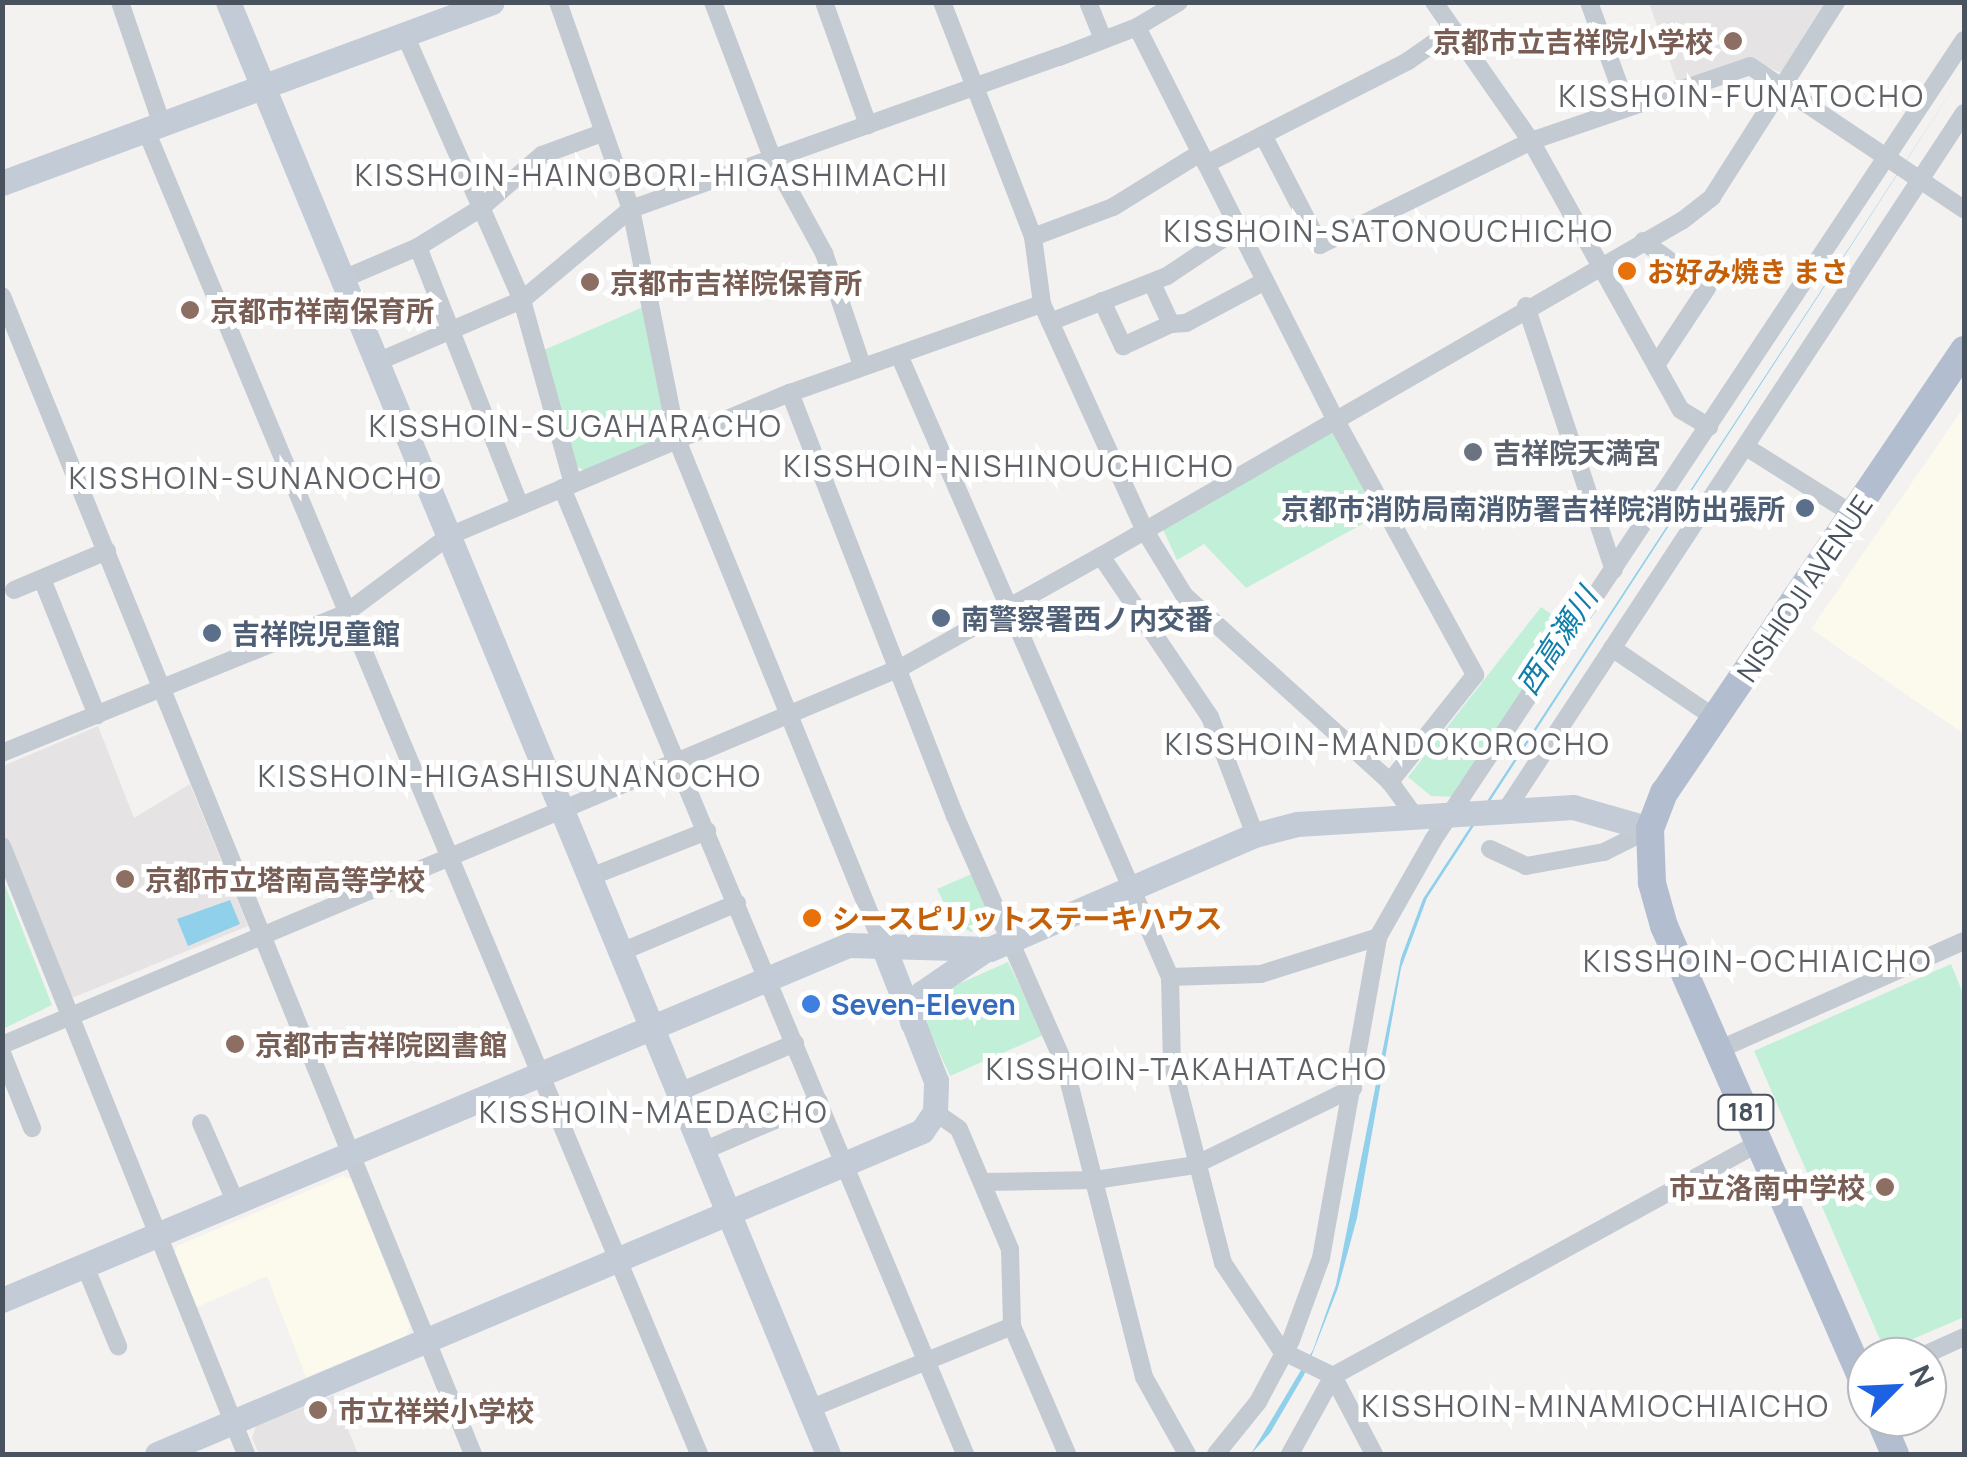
<!DOCTYPE html>
<meta charset="utf-8">
<style>
body{margin:0}
#map{position:relative;width:1967px;height:1457px;overflow:hidden;background:#f4f2f1;font-family:Manrope,"Noto Sans JP",sans-serif}
div>[style]{position:absolute}
.commercial>*{inset:0;background:#fcf9ed}
.education>*{inset:0;background:#e5e3e3}
.green>*{inset:0;background:#c2efd7}
.water>*{inset:0;background:#90d0eb}
.street>*{height:18px;margin:-9px;padding:0 9px;transform-origin:9px;border-radius:9px;background:#c3cad2}
.secondary>*{height:25px;margin:-12.5px;padding:0 12.5px;transform-origin:12.5px;border-radius:12.5px;background:#c3cbd7}
.primary>*{height:28px;margin:-14px;padding:0 14px;transform-origin:14px;border-radius:14px;background:#b2becf}
.dots>*{width:28px;height:28px;translate:-50% -50%;box-sizing:border-box;border:5px solid #fff;border-radius:50%}
span{translate:-50% -50%;white-space:nowrap;text-align:center;line-height:1.15;-webkit-text-stroke:10px #fff;paint-order:stroke}
.shield-label span{padding:2px 8px;background:#fff;border:2px solid;border-radius:8px;-webkit-text-stroke-width:0}
.shield-label{font-size:25px;color:#49535f;font-weight:700}
.education-label{font-size:28px;color:#785e54;font-weight:700}
.right{translate:-100% -50%;text-align:right}
.left{translate:0 -50%;text-align:left}
.food-label{font-size:28px;color:#c56008;font-weight:700}
.worship-label{font-size:28px;color:#5b616d;font-weight:700}
.service-label{font-size:28px;color:#4e5e75;font-weight:700}
.street-label{font-size:28px;color:#49535f}
.shop-label{font-size:28px;color:#366cbe;font-weight:700}
.neighbourhood-label{font-size:30px;color:#5e6166;letter-spacing:2.5px}
.water-label{font-size:30px;color:#0f7eab;font-style:italic}
.frame{position:absolute;inset:0;border:5px solid #49535f;pointer-events:none}
.north{position:absolute;left:1847px;top:1337px;width:100px;height:100px;box-sizing:border-box;background:#fff;border:2px solid #b6babf;border-radius:50%;rotate:66deg;font-size:28px;font-weight:700;line-height:40px;text-align:center;color:#49535f}
.north::after{content:'';display:block;margin:auto;width:35px;height:45px;background:#1d62e2;clip-path:polygon(50% 0,100% 100%,50% 72%,0 100%)}
</style>
<div id="map">
<div class="commercial">
<div style="clip-path:polygon(1964px 407px,1964px 734px,1811px 629px)"></div>
<div style="clip-path:polygon(343px 1176px,351px 1179px,410px 1326px,406px 1336px,306px 1377px,267px 1276px,195px 1308px,174px 1255px,177px 1246px)"></div>
</div>
<div class="education">
<div style="clip-path:polygon(1649px 3px,1825px 3px,1782px 73px,1753px 62px,1677px 82px)"></div>
<div style="clip-path:polygon(98px 726px,134px 818px,190px 784px,248px 926px,72px 998px,3px 832px,3px 766px)"></div>
<div style="clip-path:polygon(334px 1395px,358px 1454px,259px 1454px,252px 1438px,256px 1426px)"></div>
</div>
<div class="green">
<div style="clip-path:polygon(643px 307px,667px 429px,660px 439px,585px 471px,573px 464px,544px 350px)"></div>
<div style="clip-path:polygon(1325px 431px,1335px 433px,1377px 516px,1246px 588px,1204px 544px,1177px 560px,1161px 525px)"></div>
<div style="clip-path:polygon(1541px 607px,1570px 627px,1457px 797px,1431px 796px,1408px 777px)"></div>
<div style="clip-path:polygon(974px 873px,994px 921px,971px 932px,953px 921px,937px 889px)"></div>
<div style="clip-path:polygon(3px 880px,52px 1005px,3px 1029px,2px 1029px)"></div>
<div style="clip-path:polygon(1008px 962px,1044px 1035px,950px 1076px,926px 1023px,930px 1004px,940px 992px)"></div>
<div style="clip-path:polygon(1951px 964px,1964px 996px,1964px 1317px,1885px 1351px,1754px 1051px)"></div>
</div>
<div class="water">
<div style="clip-path:polygon(1964px 72px,1427px 898px,1401px 968px,1357px 1218px,1338px 1288px,1304px 1375px,1270px 1433px,1251px 1454px,1313px 1350px,1336px 1285px,1401px 958px,1423px 899px)"></div>
<div style="clip-path:polygon(230px 900px,240px 924px,188px 946px,177px 919px)"></div>
</div>
<div class="street">
<div style="left:120px;top:2px;width:127px;rotate:71.1deg"></div>
<div style="left:558px;top:2px;width:219px;rotate:70.6deg"></div>
<div style="left:631px;top:209px;width:236px;rotate:78.7deg"></div>
<div style="left:677px;top:440px;width:541px;rotate:67.84deg"></div>
<div style="left:713px;top:2px;width:169px;rotate:69.2deg"></div>
<div style="left:773px;top:160px;width:106px;rotate:61.3deg"></div>
<div style="left:824px;top:253px;width:118px;rotate:71.3deg"></div>
<div style="left:824px;top:2px;width:131px;rotate:70.3deg"></div>
<div style="left:942px;top:2px;width:252px;rotate:68.8deg"></div>
<div style="left:1033px;top:237px;width:68px;rotate:82.3deg"></div>
<div style="left:1042px;top:304px;width:249px;rotate:65.6deg"></div>
<div style="left:1145px;top:531px;width:75px;rotate:58.6deg"></div>
<div style="left:1184px;top:595px;width:278px;rotate:42.2deg"></div>
<div style="left:1390px;top:782px;width:41px;rotate:54deg"></div>
<div style="left:1088px;top:2px;width:40px;rotate:68deg"></div>
<div style="left:1434px;top:2px;width:169px;rotate:55.1deg"></div>
<div style="left:1531px;top:141px;width:308px;rotate:60.9deg"></div>
<div style="left:1681px;top:410px;width:33px;rotate:31deg"></div>
<div style="left:1589px;top:2px;width:112px;rotate:70.1deg"></div>
<div style="left:1137px;top:27px;width:437px;rotate:63.2deg"></div>
<div style="left:1334px;top:417px;width:294px;rotate:61.3deg"></div>
<div style="left:1475px;top:675px;width:137px;rotate:128.5deg"></div>
<div style="left:405px;top:35px;width:290px;rotate:66.2deg"></div>
<div style="left:522px;top:300px;width:191px;rotate:74.5deg"></div>
<div style="left:145px;top:128px;width:1437px;rotate:67.32deg"></div>
<div style="left:1263px;top:135px;width:124px;rotate:62.6deg"></div>
<div style="left:1320px;top:245px;width:235px;rotate:-26.2deg"></div>
<div style="left:1531px;top:141px;width:231px;rotate:-18.9deg"></div>
<div style="left:1750px;top:66px;width:257px;rotate:33.8deg"></div>
<div style="left:1206px;top:164px;width:227px;rotate:-27deg"></div>
<div style="left:1408px;top:61px;width:52px;rotate:-34.9deg"></div>
<div style="left:1033px;top:237px;width:85px;rotate:-20.6deg"></div>
<div style="left:1113px;top:207px;width:102px;rotate:-31.8deg"></div>
<div style="left:1643px;top:241px;width:79px;rotate:36.3deg"></div>
<div style="left:1707px;top:288px;width:92px;rotate:123.5deg"></div>
<div style="left:418px;top:247px;width:278px;rotate:68.5deg"></div>
<div style="left:343px;top:279px;width:82px;rotate:-23.1deg"></div>
<div style="left:418px;top:247px;width:74px;rotate:-31.8deg"></div>
<div style="left:481px;top:208px;width:81px;rotate:-41deg"></div>
<div style="left:542px;top:155px;width:64px;rotate:-20.1deg"></div>
<div style="left:2px;top:296px;width:1250px;rotate:67.87deg"></div>
<div style="left:1102px;top:301px;width:50px;rotate:65deg"></div>
<div style="left:1123px;top:346px;width:53px;rotate:-24.6deg"></div>
<div style="left:1171px;top:324px;width:45px;rotate:-114.9deg"></div>
<div style="left:1526px;top:306px;width:278px;rotate:71.6deg"></div>
<div style="left:1050px;top:322px;width:126px;rotate:-21.5deg"></div>
<div style="left:1167px;top:276px;width:87px;rotate:-33.7deg"></div>
<div style="left:1171px;top:324px;width:15px;rotate:-4deg"></div>
<div style="left:1186px;top:323px;width:89px;rotate:-28deg"></div>
<div style="left:899px;top:355px;width:678px;rotate:66.46deg"></div>
<div style="left:1170px;top:977px;width:86px;rotate:88.7deg"></div>
<div style="left:1172px;top:1063px;width:206px;rotate:75.7deg"></div>
<div style="left:1223px;top:1263px;width:106px;rotate:56.2deg"></div>
<div style="left:1282px;top:1351px;width:57px;rotate:26.1deg"></div>
<div style="left:1333px;top:1376px;width:88px;rotate:62.3deg"></div>
<div style="left:377px;top:362px;width:158px;rotate:-23.2deg"></div>
<div style="left:522px;top:300px;width:142px;rotate:-39.9deg"></div>
<div style="left:631px;top:209px;width:454px;rotate:-19.6deg"></div>
<div style="left:1059px;top:57px;width:84px;rotate:-21deg"></div>
<div style="left:1137px;top:27px;width:49px;rotate:-30.8deg"></div>
<div style="left:790px;top:393px;width:454px;rotate:68.7deg"></div>
<div style="left:955px;top:816px;width:270px;rotate:66.2deg"></div>
<div style="left:1064px;top:1063px;width:324px;rotate:75.7deg"></div>
<div style="left:1144px;top:1377px;width:88px;rotate:60.8deg"></div>
<div style="left:1746px;top:447px;width:128px;rotate:32.2deg"></div>
<div style="left:562px;top:488px;width:1047px;rotate:67.35deg"></div>
<div style="left:1101px;top:556px;width:194px;rotate:55.9deg"></div>
<div style="left:1210px;top:717px;width:126px;rotate:69.1deg"></div>
<div style="left:42px;top:579px;width:147px;rotate:68deg"></div>
<div style="left:14px;top:590px;width:101px;rotate:-22.8deg"></div>
<div style="left:1612px;top:648px;width:125px;rotate:34.2deg"></div>
<div style="left:2px;top:753px;width:371px;rotate:-22.1deg"></div>
<div style="left:346px;top:613px;width:129px;rotate:-36.8deg"></div>
<div style="left:449px;top:536px;width:370px;rotate:-22.8deg"></div>
<div style="left:790px;top:393px;width:267px;rotate:-19.5deg"></div>
<div style="left:1506px;top:810px;width:834px;rotate:-56.69deg"></div>
<div style="left:2px;top:846px;width:655px;rotate:68.13deg"></div>
<div style="left:1490px;top:849px;width:40px;rotate:25deg"></div>
<div style="left:1526px;top:866px;width:79px;rotate:-10.2deg"></div>
<div style="left:1604px;top:852px;width:51px;rotate:-26.6deg"></div>
<div style="left:590px;top:877px;width:126px;rotate:-21.5deg"></div>
<div style="left:621px;top:952px;width:126px;rotate:-22.9deg"></div>
<div style="left:1170px;top:977px;width:91px;rotate:-1.9deg"></div>
<div style="left:1261px;top:974px;width:123px;rotate:-17.5deg"></div>
<div style="left:2px;top:1045px;width:976px;rotate:-22.78deg"></div>
<div style="left:902px;top:667px;width:228px;rotate:-29.2deg"></div>
<div style="left:1101px;top:556px;width:672px;rotate:-30deg"></div>
<div style="left:1683px;top:220px;width:37px;rotate:-38deg"></div>
<div style="left:1712px;top:197px;width:231px;rotate:-57.5deg"></div>
<div style="left:1718px;top:1050px;width:269px;rotate:-23.9deg"></div>
<div style="left:2px;top:1053px;width:81px;rotate:68.2deg"></div>
<div style="left:679px;top:1092px;width:126px;rotate:-22.9deg"></div>
<div style="left:935px;top:1112px;width:29px;rotate:35deg"></div>
<div style="left:959px;top:1129px;width:130px;rotate:67deg"></div>
<div style="left:1010px;top:1249px;width:77px;rotate:88.5deg"></div>
<div style="left:1012px;top:1326px;width:139px;rotate:66.7deg"></div>
<div style="left:201px;top:1123px;width:87px;rotate:66.4deg"></div>
<div style="left:703px;top:1151px;width:126px;rotate:-23.3deg"></div>
<div style="left:983px;top:1182px;width:112px;rotate:-1deg"></div>
<div style="left:1095px;top:1180px;width:101px;rotate:-8.5deg"></div>
<div style="left:1195px;top:1165px;width:176px;rotate:-26deg"></div>
<div style="left:85px;top:1266px;width:87px;rotate:67.6deg"></div>
<div style="left:1920px;top:1357px;width:48px;rotate:-24.4deg"></div>
<div style="left:809px;top:1409px;width:219px;rotate:-22.2deg"></div>
<div style="left:1216px;top:1454px;width:67px;rotate:-51.1deg"></div>
<div style="left:1258px;top:1402px;width:70px;rotate:-62deg"></div>
<div style="left:1291px;top:1340px;width:87px;rotate:-69.9deg"></div>
<div style="left:1321px;top:1258px;width:326px;rotate:-79.9deg"></div>
<div style="left:1378px;top:937px;width:112px;rotate:-60.4deg"></div>
<div style="left:1433px;top:840px;width:960px;rotate:-56.43deg"></div>
<div style="left:1290px;top:1454px;width:89px;rotate:-61.1deg"></div>
<div style="left:1333px;top:1376px;width:486px;rotate:-28.7deg"></div>
</div>
<div class="secondary">
<div style="left:228px;top:2px;width:1571px;rotate:67.55deg"></div>
<div style="left:2px;top:183px;width:522px;rotate:-20.27deg"></div>
<div style="left:912px;top:1022px;width:31px;rotate:-71deg"></div>
<div style="left:922px;top:993px;width:74px;rotate:-34.5deg"></div>
<div style="left:2px;top:1300px;width:917px;rotate:-22.76deg"></div>
<div style="left:848px;top:945px;width:142px;rotate:1.6deg"></div>
<div style="left:990px;top:949px;width:288px;rotate:-23.3deg"></div>
<div style="left:1255px;top:835px;width:43px;rotate:-14.7deg"></div>
<div style="left:1297px;top:824px;width:277px;rotate:-3.5deg"></div>
<div style="left:1573px;top:807px;width:80px;rotate:15.9deg"></div>
<div style="left:157px;top:1454px;width:830px;rotate:-22.89deg"></div>
<div style="left:922px;top:1131px;width:23px;rotate:-56deg"></div>
<div style="left:935px;top:1112px;width:31px;rotate:-88deg"></div>
<div style="left:936px;top:1081px;width:150px;rotate:-111.4deg"></div>
</div>
<div class="primary">
<div style="left:1867px;top:1390px;width:506px;rotate:-113.63deg"></div>
<div style="left:1664px;top:926px;width:45px;rotate:-105.6deg"></div>
<div style="left:1652px;top:883px;width:54px;rotate:-92.1deg"></div>
<div style="left:1650px;top:829px;width:39px;rotate:-69deg"></div>
<div style="left:1664px;top:793px;width:535px;rotate:-55.89deg"></div>
<div style="left:1879px;top:1417px;width:40px;rotate:66.6deg"></div>
</div>
<div class="dots">
<div style="left:1733px;top:41px;background:#8d6e63"></div>
<div style="left:1627px;top:271px;background:#e8710a"></div>
<div style="left:590px;top:282px;background:#8d6e63"></div>
<div style="left:190px;top:310px;background:#8d6e63"></div>
<div style="left:1473px;top:452px;background:#6b7280"></div>
<div style="left:1805px;top:508px;background:#5c6f8a"></div>
<div style="left:941px;top:618px;background:#5c6f8a"></div>
<div style="left:212px;top:633px;background:#5c6f8a"></div>
<div style="left:125px;top:879px;background:#8d6e63"></div>
<div style="left:812px;top:918px;background:#e8710a"></div>
<div style="left:811px;top:1004px;background:#3f7fe0"></div>
<div style="left:235px;top:1044px;background:#8d6e63"></div>
<div style="left:1885px;top:1187px;background:#8d6e63"></div>
<div style="left:318px;top:1410px;background:#8d6e63"></div>
</div>
<div class="shield-label">
<span style="left:1746px;top:1112px">181</span>
</div>
<div class="education-label">
<span class="right" style="left:1713px;top:41px">京都市立吉祥院小学校</span>
<span class="left" style="left:610px;top:282px">京都市吉祥院保育所</span>
<span class="left" style="left:210px;top:310px">京都市祥南保育所</span>
<span class="left" style="left:145px;top:879px">京都市立塔南高等学校</span>
<span class="left" style="left:255px;top:1044px">京都市吉祥院図書館</span>
<span class="right" style="left:1865px;top:1187px">市立洛南中学校</span>
<span class="left" style="left:338px;top:1410px">市立祥栄小学校</span>
</div>
<div class="food-label">
<span class="left" style="left:1647px;top:271px">お好み焼き まさ</span>
<span class="left" style="left:832px;top:918px">シースピリットステーキハウス</span>
</div>
<div class="worship-label">
<span class="left" style="left:1493px;top:452px">吉祥院天満宮</span>
</div>
<div class="service-label">
<span class="right" style="left:1785px;top:508px">京都市消防局南消防署吉祥院消防出張所</span>
<span class="left" style="left:961px;top:618px">南警察署西ノ内交番</span>
<span class="left" style="left:232px;top:633px">吉祥院児童館</span>
</div>
<div class="street-label">
<span style="left:1804px;top:588px;rotate:-56deg">NISHIOJI AVENUE</span>
</div>
<div class="shop-label">
<span class="left" style="left:831px;top:1004px">Seven-Eleven</span>
</div>
<div class="neighbourhood-label">
<span style="left:1742px;top:96px">KISSHOIN-FUNATOCHO</span>
<span style="left:652px;top:175px">KISSHOIN-HAINOBORI-HIGASHIMACHI</span>
<span style="left:1389px;top:231px">KISSHOIN-SATONOUCHICHO</span>
<span style="left:576px;top:426px">KISSHOIN-SUGAHARACHO</span>
<span style="left:1009px;top:466px">KISSHOIN-NISHINOUCHICHO</span>
<span style="left:256px;top:478px">KISSHOIN-SUNANOCHO</span>
<span style="left:1388px;top:744px">KISSHOIN-MANDOKOROCHO</span>
<span style="left:510px;top:776px">KISSHOIN-HIGASHISUNANOCHO</span>
<span style="left:1758px;top:961px">KISSHOIN-OCHIAICHO</span>
<span style="left:1187px;top:1069px">KISSHOIN-TAKAHATACHO</span>
<span style="left:654px;top:1112px">KISSHOIN-MAEDACHO</span>
<span style="left:1596px;top:1406px">KISSHOIN-MINAMIOCHIAICHO</span>
</div>
<div class="water-label">
<span style="left:1557px;top:641px;rotate:-57deg">西高瀬川</span>
</div>
<div class="frame"></div>
<div class="north">N</div>
</div>
